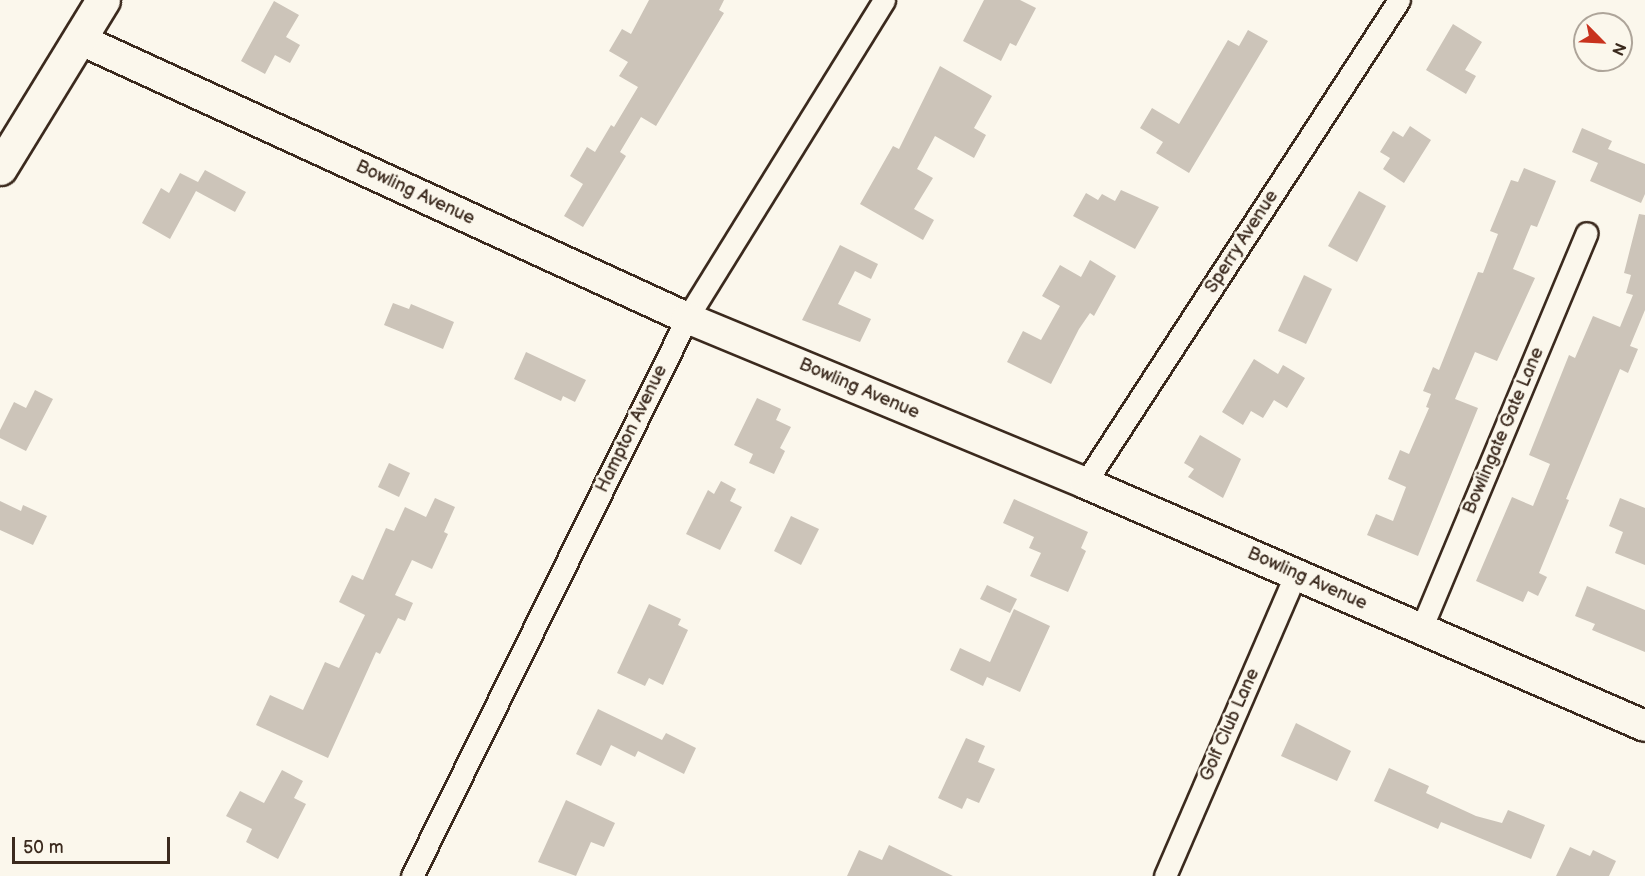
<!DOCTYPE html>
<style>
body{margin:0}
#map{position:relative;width:1645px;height:876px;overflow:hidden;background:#fbf7ec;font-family:"Balsamiq Sans",sans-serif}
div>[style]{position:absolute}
.building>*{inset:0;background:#ccc4b9}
.roads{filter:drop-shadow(2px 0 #3b2a1e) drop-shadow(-2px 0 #3b2a1e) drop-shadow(0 2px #3b2a1e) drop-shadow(0 -2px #3b2a1e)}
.street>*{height:21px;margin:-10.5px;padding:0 10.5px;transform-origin:10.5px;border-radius:10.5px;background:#fbf7ec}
.secondary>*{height:30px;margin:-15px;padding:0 15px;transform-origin:15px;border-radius:15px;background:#fbf7ec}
.primary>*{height:33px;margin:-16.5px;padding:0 16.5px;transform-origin:16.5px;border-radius:16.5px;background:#fbf7ec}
span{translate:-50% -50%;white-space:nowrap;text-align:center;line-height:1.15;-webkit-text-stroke:5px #fbf7ec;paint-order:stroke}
.street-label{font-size:18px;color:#3b2a1e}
.north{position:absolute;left:1573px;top:12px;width:60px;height:60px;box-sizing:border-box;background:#fbf7ec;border:2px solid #aea59a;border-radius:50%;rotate:114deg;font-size:16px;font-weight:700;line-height:24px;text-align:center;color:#3b2a1e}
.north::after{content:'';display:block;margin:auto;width:21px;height:27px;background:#c8321e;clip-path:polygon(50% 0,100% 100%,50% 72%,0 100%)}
.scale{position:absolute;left:12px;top:837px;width:158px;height:27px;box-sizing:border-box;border:3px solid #3b2a1e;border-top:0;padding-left:8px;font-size:18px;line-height:21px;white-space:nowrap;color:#3b2a1e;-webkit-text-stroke:4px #fbf7ec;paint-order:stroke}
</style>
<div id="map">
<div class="building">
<div style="clip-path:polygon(649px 0,724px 0,719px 10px,724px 13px,656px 126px,641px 117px,620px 152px,626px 156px,583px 227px,564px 216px,583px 184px,570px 176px,587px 147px,595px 152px,611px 125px,614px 127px,638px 87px,619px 76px,628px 62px,609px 51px,622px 29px,631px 34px)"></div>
<div style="clip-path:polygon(984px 0,1020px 0,1036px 8px,1016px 46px,1010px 43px,1001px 61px,963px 41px)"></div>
<div style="clip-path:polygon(274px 1px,299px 15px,286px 37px,300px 45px,290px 63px,275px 55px,265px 74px,241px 61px)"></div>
<div style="clip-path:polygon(1453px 24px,1482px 42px,1465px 70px,1476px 76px,1466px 94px,1426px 70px)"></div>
<div style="clip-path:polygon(1248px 30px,1268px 41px,1189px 173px,1156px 153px,1163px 142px,1140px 128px,1152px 108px,1179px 124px,1228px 40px,1239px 46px)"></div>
<div style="clip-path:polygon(940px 66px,992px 96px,974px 128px,986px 135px,974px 158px,935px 136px,917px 169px,933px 178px,914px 209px,934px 220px,923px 240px,860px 204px,893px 146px,899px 149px)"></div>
<div style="clip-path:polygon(1410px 126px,1431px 140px,1404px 183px,1383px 169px,1390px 158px,1380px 152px,1393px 131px,1403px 137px)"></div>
<div style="clip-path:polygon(1582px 128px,1612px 141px,1608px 149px,1645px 164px,1645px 194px,1641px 203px,1590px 181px,1598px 163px,1572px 152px)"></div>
<div style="clip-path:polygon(1524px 168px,1556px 181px,1537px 227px,1531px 225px,1513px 269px,1535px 278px,1497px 361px,1475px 352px,1455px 399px,1478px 408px,1418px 556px,1367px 535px,1376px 514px,1393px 521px,1406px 487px,1388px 479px,1400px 450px,1409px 454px,1429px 408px,1426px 407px,1431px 394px,1423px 391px,1433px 367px,1439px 370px,1478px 272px,1483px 273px,1498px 234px,1490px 231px,1511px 180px,1518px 182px)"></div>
<div style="clip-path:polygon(205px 170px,246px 192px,235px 212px,196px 191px,170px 239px,142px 223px,161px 188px,169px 193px,180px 173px,198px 182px)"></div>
<div style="clip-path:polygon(1121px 190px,1159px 207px,1135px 249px,1073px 216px,1086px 193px,1098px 200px,1102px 194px,1115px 201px)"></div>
<div style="clip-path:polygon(1359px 191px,1386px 206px,1357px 262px,1328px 246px)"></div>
<div style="clip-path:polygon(1639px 214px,1645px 215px,1645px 310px,1630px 346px,1638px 349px,1628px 373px,1620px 369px,1566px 499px,1569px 500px,1539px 573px,1547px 577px,1538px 596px,1528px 591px,1523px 602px,1476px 581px,1512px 497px,1533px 506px,1550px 464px,1529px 455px,1569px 355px,1575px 358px,1593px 316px,1620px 327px,1633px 295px,1626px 293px,1631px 275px,1624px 273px)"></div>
<div style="clip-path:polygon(840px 245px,878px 264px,871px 279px,855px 271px,838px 304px,871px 319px,860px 342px,802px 320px)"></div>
<div style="clip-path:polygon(1090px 260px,1116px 276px,1094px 316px,1090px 313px,1079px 329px,1051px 384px,1007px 362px,1023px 331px,1041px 340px,1060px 306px,1042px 296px,1060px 265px,1081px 277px)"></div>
<div style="clip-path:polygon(1304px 275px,1332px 289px,1306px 344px,1278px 331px)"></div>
<div style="clip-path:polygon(393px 303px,409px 309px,411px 304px,454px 322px,443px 349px,384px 325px)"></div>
<div style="clip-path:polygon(526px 352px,586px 380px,575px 402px,563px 396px,561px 401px,514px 379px)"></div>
<div style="clip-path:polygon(1254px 359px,1278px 374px,1283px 365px,1305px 378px,1287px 408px,1274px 400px,1263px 418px,1251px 411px,1243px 425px,1222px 412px)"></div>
<div style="clip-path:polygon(35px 390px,53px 399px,26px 451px,0 438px,0 430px,14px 402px,26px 408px)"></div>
<div style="clip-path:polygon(757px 398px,781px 409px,776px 420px,791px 427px,780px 448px,785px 451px,774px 474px,749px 463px,753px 454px,734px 445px)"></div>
<div style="clip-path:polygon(1200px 435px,1241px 459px,1223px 498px,1188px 477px,1194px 469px,1184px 463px)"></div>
<div style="clip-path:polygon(389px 463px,410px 473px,399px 497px,378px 487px)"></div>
<div style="clip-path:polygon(721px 481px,736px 489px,730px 501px,742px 507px,720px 550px,686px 534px,708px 490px,714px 494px)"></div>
<div style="clip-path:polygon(435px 498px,455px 507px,444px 532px,448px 534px,432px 569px,412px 560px,395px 595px,413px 603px,405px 621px,398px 618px,380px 654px,376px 652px,328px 758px,256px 725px,270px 695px,303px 710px,325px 662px,339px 668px,365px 615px,339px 602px,352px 575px,363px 580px,386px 528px,394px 531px,405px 507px,426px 517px)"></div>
<div style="clip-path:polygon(1620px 498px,1645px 508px,1645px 565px,1615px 553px,1623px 532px,1609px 526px)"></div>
<div style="clip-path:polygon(1014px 499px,1088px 532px,1081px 548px,1086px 551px,1068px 592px,1030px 576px,1041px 553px,1029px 548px,1034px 537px,1003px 523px)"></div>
<div style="clip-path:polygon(0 501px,21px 511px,23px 505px,47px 516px,33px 545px,0 530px)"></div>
<div style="clip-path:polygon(791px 516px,819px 529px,801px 565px,774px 551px)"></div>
<div style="clip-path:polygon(987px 585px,1017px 599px,1010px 613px,980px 599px)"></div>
<div style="clip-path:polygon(1587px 586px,1645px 610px,1645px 652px,1592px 630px,1595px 624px,1575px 616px)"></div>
<div style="clip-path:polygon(649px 604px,681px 619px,678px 625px,688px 630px,663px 685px,649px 678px,645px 686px,617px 673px)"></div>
<div style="clip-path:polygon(1014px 609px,1050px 626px,1020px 692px,987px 677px,983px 686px,950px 670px,960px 648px,990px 662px)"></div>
<div style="clip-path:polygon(598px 709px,662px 740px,666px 733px,696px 748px,684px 774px,638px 751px,635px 757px,611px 745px,601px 766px,576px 754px)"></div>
<div style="clip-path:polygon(1296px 723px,1351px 751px,1337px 781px,1281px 756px)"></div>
<div style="clip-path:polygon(966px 738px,985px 746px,978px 762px,995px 769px,979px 803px,967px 798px,962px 809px,938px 798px)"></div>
<div style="clip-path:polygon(1389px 768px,1429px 786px,1426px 793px,1476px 816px,1502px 823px,1508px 810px,1545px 825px,1531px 859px,1441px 822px,1438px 829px,1374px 801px)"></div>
<div style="clip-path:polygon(282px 770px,303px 781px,294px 798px,306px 804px,278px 859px,246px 842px,252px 829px,226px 816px,240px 791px,264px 803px)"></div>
<div style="clip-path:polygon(566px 800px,615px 823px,604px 847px,591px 842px,576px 876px,538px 862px)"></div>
<div style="clip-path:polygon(889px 845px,953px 876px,847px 876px,859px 850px,882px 860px)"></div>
<div style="clip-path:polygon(1570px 847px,1590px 856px,1593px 850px,1616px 861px,1609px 876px,1556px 876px)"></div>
</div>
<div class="roads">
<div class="street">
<div style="left:1085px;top:483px;width:576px;rotate:-56.97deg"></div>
<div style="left:1421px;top:629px;width:429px;rotate:-67.3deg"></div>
<div style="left:412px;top:876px;width:622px;rotate:-63.76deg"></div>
<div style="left:687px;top:318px;width:374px;rotate:-58.2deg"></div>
<div style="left:1165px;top:876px;width:329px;rotate:-66.6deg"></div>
</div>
<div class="secondary">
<div style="left:79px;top:39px;width:669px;rotate:24.65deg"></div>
<div style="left:687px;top:318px;width:431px;rotate:22.5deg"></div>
<div style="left:1085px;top:483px;width:610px;rotate:23.46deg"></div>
</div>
<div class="primary">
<div style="left:0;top:168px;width:197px;rotate:-58.5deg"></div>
</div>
</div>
<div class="street-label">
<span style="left:415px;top:193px;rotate:25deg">Bowling Avenue</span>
<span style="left:1242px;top:242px;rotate:-57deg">Sperry Avenue</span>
<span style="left:859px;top:389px;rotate:23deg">Bowling Avenue</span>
<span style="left:632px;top:429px;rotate:-64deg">Hampton Avenue</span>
<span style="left:1504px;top:431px;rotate:-67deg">Bowlingate Gate Lane</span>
<span style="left:1307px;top:579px;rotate:24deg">Bowling Avenue</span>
<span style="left:1230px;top:725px;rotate:-66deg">Golf Club Lane</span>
</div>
<div class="north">N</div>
<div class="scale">50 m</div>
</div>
